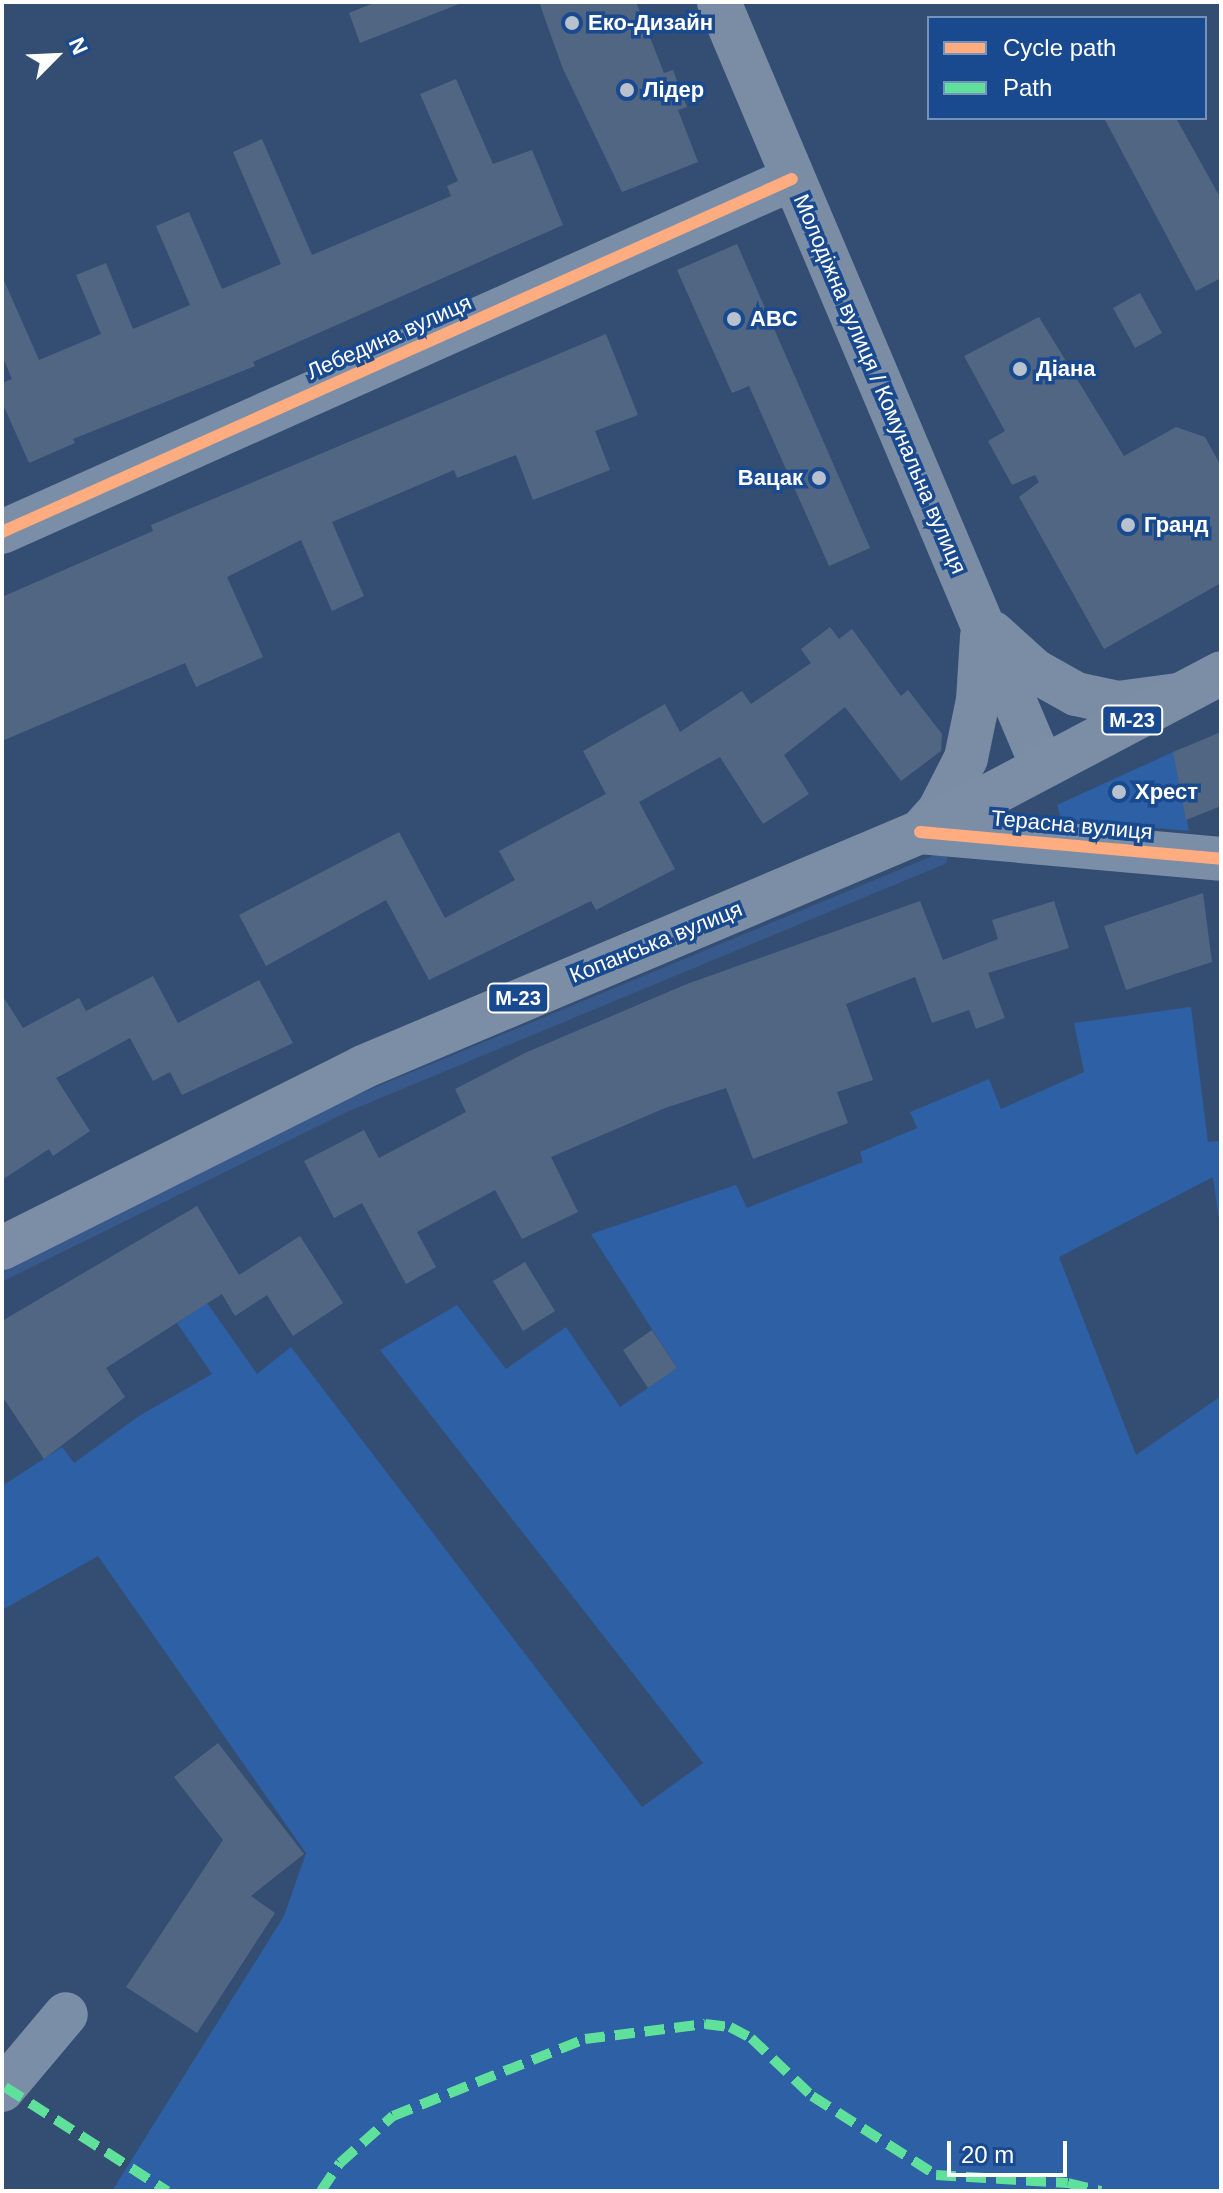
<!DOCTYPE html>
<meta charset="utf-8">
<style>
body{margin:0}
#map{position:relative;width:1223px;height:2193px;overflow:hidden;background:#344e73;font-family:Helvetica,sans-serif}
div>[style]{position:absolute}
.green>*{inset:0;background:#2d60a4}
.stream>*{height:12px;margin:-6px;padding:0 6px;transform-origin:6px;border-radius:6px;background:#38598b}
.building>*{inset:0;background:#516683}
.minor>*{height:44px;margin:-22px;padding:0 22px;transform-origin:22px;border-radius:22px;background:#7b8ea7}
.major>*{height:44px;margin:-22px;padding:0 22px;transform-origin:22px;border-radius:22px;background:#7b8ca5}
.highway>*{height:44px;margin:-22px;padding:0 22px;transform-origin:22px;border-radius:22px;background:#7c8ea6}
.quiet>*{height:10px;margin-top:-5px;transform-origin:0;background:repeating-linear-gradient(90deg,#60e19b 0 20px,transparent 0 30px)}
.cycleway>*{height:12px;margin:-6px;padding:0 6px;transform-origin:6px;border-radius:6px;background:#ffac80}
.dots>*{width:22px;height:22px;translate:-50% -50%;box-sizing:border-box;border:4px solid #19498e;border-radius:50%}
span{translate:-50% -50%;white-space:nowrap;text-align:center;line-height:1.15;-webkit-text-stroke:7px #19498e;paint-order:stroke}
.shield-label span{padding:2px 6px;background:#19498e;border:2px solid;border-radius:6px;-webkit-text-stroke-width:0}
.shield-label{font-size:20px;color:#fff;font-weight:700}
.poi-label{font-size:22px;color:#fff;font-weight:700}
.left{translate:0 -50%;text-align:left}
.right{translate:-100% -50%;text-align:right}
.street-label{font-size:22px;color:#fff}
.frame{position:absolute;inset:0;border:4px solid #fff;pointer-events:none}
.legend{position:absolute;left:927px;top:16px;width:280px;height:104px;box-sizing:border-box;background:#19498e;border:2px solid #7592bb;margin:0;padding:10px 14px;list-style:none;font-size:24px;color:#fff}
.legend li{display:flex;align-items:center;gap:16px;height:40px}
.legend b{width:40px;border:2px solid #7592bb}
.north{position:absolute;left:16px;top:16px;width:80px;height:80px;-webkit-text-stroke:6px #19498e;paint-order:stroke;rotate:66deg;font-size:22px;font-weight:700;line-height:32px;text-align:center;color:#fff}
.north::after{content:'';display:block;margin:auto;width:28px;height:36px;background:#fff;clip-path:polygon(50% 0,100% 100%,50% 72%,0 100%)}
.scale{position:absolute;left:947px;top:2141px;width:120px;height:36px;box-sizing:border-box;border:4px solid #fff;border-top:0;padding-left:10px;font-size:24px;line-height:28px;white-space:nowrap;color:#fff;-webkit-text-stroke:6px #19498e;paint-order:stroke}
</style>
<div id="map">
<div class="green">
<div style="clip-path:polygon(1173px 752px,1189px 831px,1061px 819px,1057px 805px)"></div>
<div style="clip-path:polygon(1191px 1007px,1208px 1142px,1221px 1141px,1221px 1236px,1213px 1177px,1059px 1257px,1136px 1455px,1221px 1396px,1221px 2191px,112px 2191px,284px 1916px,306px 1853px,98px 1556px,2px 1610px,2px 1486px,62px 1447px,74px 1463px,139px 1416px,212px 1374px,177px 1323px,207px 1303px,257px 1374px,291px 1347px,642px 1807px,703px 1763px,380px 1350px,457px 1305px,506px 1369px,566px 1327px,620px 1407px,677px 1368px,591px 1234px,736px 1185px,747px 1208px,863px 1162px,860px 1152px,917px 1128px,910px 1112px,989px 1079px,1001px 1109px,1084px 1072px,1074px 1023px)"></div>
</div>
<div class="stream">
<div style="left:2px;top:1275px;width:378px;rotate:-26.2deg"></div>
<div style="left:341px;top:1108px;width:650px;rotate:-22.54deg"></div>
</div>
<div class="building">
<div style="clip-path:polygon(376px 2px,459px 2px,459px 4px,360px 43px,349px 13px)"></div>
<div style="clip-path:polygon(539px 2px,636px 2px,664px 73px,673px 70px,687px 107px,678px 110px,698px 162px,622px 192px,563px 69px)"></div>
<div style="clip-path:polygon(456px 79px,493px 164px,532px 150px,563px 225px,253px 362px,255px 366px,73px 439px,75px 443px,29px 463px,2px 402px,2px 383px,12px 379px,2px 355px,2px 276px,39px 360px,101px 334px,76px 275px,106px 263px,133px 329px,190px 305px,156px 226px,189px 212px,222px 289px,281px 264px,233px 152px,262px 139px,312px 255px,451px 196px,447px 186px,458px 181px,420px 94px)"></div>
<div style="clip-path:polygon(1104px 118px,1176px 118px,1221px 199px,1221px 278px,1196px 291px)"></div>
<div style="clip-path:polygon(737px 244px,870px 548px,829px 566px,749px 386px,732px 393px,677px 270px)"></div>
<div style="clip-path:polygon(1140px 293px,1162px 333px,1135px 348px,1113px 308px)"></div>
<div style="clip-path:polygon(1039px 317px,1124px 456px,1176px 427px,1205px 437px,1221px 466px,1221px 583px,1104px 649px,1019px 497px,1039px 482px,1035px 475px,1012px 485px,988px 441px,1005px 431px,964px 356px)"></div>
<div style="clip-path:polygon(606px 334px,638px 415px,595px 431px,610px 470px,533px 500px,516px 455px,457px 478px,454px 470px,332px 522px,364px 596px,332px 611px,301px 540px,227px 577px,263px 657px,196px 687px,185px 663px,2px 741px,2px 597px,153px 531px,151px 525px)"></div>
<div style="clip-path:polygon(830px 627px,839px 639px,852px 629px,901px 696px,908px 690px,942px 734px,941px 751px,901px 781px,845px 707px,784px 755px,809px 794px,763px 824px,720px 757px,639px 802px,675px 869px,596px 910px,591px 901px,429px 980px,386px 900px,266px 966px,239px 915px,399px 832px,445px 918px,515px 880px,499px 851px,606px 794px,583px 751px,665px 704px,680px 732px,742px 691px,751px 704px,811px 663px,801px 649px)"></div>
<div style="clip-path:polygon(1221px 732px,1221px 806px,1186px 820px,1173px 752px)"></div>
<div style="clip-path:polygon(1203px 893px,1212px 962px,1126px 990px,1104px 926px)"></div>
<div style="clip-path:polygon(920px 901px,943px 960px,998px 939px,992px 920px,1054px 901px,1069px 948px,988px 973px,1005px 1018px,976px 1029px,969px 1010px,932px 1023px,915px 977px,846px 1004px,873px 1080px,837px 1092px,848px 1123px,753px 1159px,726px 1088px,665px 1108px,551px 1157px,578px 1212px,522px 1239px,495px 1190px,417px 1232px,436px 1267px,406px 1284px,362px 1203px,334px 1218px,304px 1161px,364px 1130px,379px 1158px,466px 1112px,455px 1089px,527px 1052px,687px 984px)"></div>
<div style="clip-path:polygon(153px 976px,178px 1023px,259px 980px,293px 1043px,182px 1095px,170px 1072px,153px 1081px,130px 1038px,56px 1078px,90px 1131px,53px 1156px,49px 1149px,2px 1180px,2px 995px,23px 1028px,79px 998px,86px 1011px)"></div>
<div style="clip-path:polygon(197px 1206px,239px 1275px,300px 1236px,343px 1303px,293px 1336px,267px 1295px,235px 1316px,222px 1294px,106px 1368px,125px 1397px,44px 1459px,2px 1396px,2px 1321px)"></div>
<div style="clip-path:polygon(525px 1262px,555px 1311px,523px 1331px,493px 1281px)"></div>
<div style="clip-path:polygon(652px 1330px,677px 1368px,648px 1388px,623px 1350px)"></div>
<div style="clip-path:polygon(218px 1743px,304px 1854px,251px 1896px,275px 1913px,197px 2033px,126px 1987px,223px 1840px,174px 1777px)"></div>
</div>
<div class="minor">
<div style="left:2px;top:532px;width:865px;rotate:-24.08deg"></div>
<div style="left:920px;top:832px;width:302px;rotate:5.1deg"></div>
<div style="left:2px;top:2090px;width:99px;rotate:-49.9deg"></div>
</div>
<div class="major">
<div style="left:719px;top:2px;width:829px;rotate:67.08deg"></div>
<div style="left:993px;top:633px;width:57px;rotate:42.1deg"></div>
<div style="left:1035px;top:671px;width:47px;rotate:29.3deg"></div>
<div style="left:1076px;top:694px;width:43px;rotate:12.1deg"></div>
<div style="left:1118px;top:703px;width:60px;rotate:-7.7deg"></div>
<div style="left:920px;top:832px;width:28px;rotate:-48deg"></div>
<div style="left:939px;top:811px;width:59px;rotate:-63deg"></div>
<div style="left:966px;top:758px;width:59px;rotate:-78.3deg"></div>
<div style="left:978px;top:700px;width:64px;rotate:-86.4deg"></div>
</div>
<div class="highway">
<div style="left:2px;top:1248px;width:404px;rotate:-26.6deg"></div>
<div style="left:363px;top:1067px;width:605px;rotate:-22.88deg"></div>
<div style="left:920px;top:832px;width:340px;rotate:-27.8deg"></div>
</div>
<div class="quiet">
<div style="left:5px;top:2087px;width:193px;rotate:32.7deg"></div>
<div style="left:321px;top:2191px;width:34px;rotate:-56deg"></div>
<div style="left:340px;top:2163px;width:71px;rotate:-41.6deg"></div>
<div style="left:393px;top:2116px;width:207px;rotate:-21.9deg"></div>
<div style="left:585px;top:2039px;width:121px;rotate:-7.1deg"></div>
<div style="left:705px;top:2024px;width:25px;rotate:7deg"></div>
<div style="left:730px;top:2027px;width:24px;rotate:28deg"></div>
<div style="left:751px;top:2038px;width:84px;rotate:43.6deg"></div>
<div style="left:812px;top:2096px;width:147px;rotate:32.5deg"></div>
<div style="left:936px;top:2175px;width:132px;rotate:3.5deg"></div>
<div style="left:1068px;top:2183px;width:34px;rotate:14deg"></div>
</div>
<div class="cycleway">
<div style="left:2px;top:532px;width:865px;rotate:-24.08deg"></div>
<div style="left:920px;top:832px;width:302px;rotate:5.1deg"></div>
</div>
<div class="dots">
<div style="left:572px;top:23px;background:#b8c1ce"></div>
<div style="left:627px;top:90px;background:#b8c1ce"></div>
<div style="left:734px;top:319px;background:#b8c1ce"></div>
<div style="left:1020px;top:369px;background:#b8c1ce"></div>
<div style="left:819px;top:478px;background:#b8c1ce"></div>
<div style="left:1128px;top:525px;background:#b8c1ce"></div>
<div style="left:1119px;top:792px;background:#b8c1ce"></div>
</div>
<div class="shield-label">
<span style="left:1132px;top:720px">М-23</span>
<span style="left:518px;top:998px">М-23</span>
</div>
<div class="poi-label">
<span class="left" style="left:588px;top:23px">Еко-Дизайн</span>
<span class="left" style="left:643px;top:90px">Лідер</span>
<span class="left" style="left:750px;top:319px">ABC</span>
<span class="left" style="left:1036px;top:369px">Діана</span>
<span class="right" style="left:803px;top:478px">Вацак</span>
<span class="left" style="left:1144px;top:525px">Гранд</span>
<span class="left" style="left:1135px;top:792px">Хрест</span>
</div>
<div class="street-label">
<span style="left:389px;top:337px;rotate:-24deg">Лебедина вулиця</span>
<span style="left:880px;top:384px;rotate:67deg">Молодіжна вулиця / Комунальна вулиця</span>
<span style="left:1072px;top:825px;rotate:5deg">Терасна вулиця</span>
<span style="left:656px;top:942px;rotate:-22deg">Копанська вулиця</span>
</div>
<div class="frame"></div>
<ul class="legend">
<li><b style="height:10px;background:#ffac80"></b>Cycle path</li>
<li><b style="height:10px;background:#60e19b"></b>Path</li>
</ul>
<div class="north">N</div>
<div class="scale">20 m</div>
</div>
